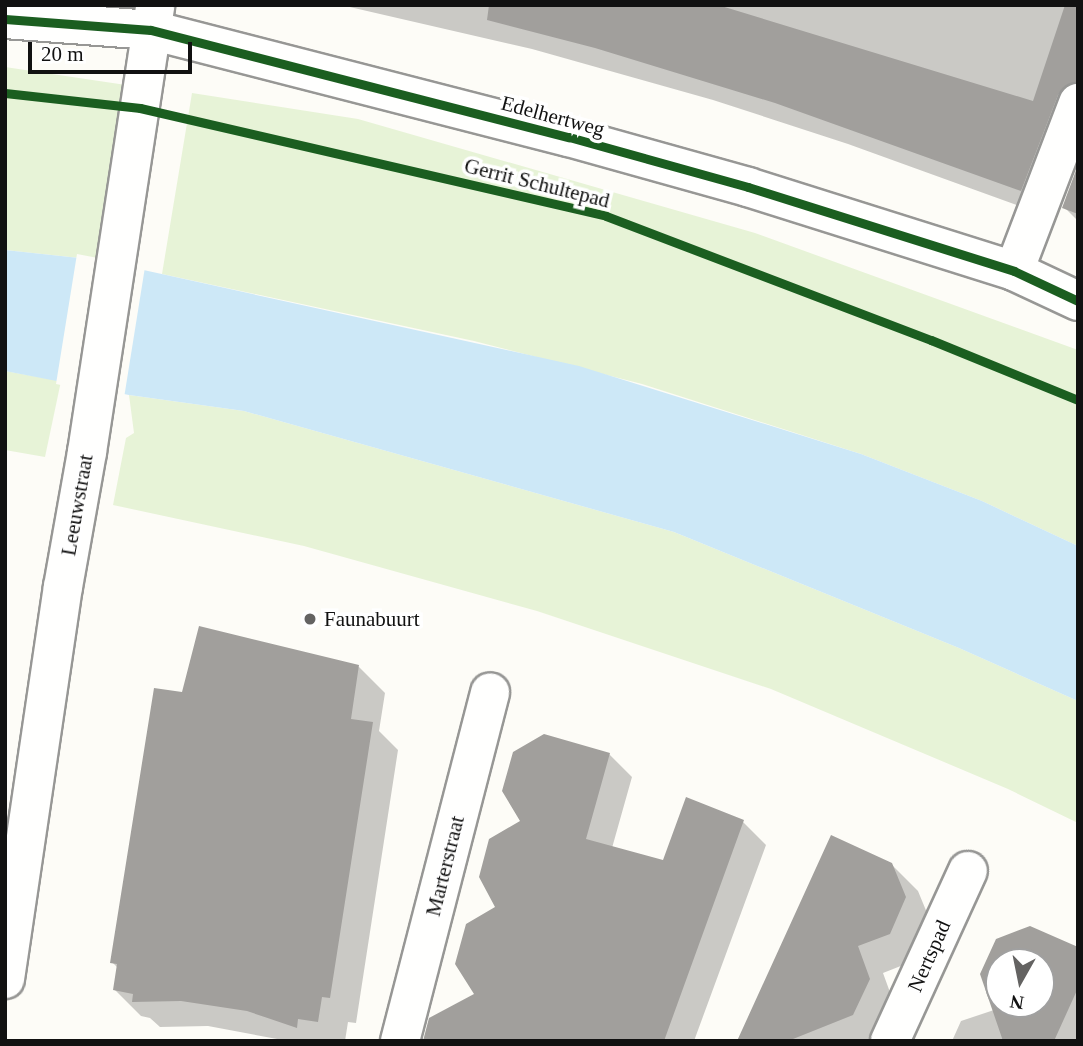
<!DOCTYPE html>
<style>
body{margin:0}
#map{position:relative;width:1083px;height:1046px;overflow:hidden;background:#fdfcf7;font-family:"Times New Roman",serif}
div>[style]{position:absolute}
.green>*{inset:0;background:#e7f3d7}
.water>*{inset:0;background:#cde8f7}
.pier>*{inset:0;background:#fdfcf7}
.shadow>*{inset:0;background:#0003}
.building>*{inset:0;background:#a19f9c}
.roads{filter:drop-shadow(2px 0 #979795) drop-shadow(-2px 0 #979795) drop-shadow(0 2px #979795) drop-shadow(0 -2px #979795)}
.street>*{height:38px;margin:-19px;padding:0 19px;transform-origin:19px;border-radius:19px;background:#fffffe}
.cycleway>*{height:9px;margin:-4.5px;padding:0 4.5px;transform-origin:4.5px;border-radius:4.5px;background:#1b5e20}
.dots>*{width:19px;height:19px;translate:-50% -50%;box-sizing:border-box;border:4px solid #fff;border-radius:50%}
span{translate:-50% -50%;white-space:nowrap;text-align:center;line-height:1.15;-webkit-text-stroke:7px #fff;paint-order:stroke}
.street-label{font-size:21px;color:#111}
.poi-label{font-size:21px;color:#111}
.left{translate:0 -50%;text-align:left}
.frame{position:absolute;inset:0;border:7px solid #111;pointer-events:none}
.north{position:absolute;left:985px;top:948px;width:70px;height:70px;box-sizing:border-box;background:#fff;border:2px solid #a0a0a0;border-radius:50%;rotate:189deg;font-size:19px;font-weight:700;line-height:28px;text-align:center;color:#111}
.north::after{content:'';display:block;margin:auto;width:24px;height:32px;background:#646362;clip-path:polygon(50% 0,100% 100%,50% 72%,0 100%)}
.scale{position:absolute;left:28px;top:42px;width:164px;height:32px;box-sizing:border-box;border:4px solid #111;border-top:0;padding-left:9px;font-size:21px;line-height:24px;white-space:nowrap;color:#111;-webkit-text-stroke:5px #fff;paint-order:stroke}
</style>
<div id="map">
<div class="green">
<div style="clip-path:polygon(5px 67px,126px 85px,98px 260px,5px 250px)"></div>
<div style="clip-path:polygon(192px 93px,358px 119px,755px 233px,1078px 350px,1078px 546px,982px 501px,861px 454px,642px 384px,474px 341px,162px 274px)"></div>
<div style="clip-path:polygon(5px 371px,61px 381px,45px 457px,5px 450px)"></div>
<div style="clip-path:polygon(129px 395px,244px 411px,674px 532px,959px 648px,1078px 701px,1078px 823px,1008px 789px,771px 689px,537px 611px,304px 546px,113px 505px,126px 438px,134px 433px)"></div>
</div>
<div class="water">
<div style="clip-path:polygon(5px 250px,98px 260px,579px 366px,861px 454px,982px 501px,1078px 546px,1078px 701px,959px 648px,674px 532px,244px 411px,129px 395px,5px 371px)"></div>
</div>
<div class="pier">
<div style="clip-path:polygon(77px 254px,145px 267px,124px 398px,56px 384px)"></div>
</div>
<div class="shadow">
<div style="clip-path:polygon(341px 5px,1068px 5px,1078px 37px,1078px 135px,1047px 216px,848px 144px,713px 100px,532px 49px)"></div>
<div style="clip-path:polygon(1078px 170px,1078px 221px,1064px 207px)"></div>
<div style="clip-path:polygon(359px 667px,385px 693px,379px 731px,398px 750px,356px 1023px,348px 1022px,345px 1041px,288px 1041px,208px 1026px,160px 1027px,150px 1018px,141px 1016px,115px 990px,118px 968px,112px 962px,183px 694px)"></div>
<div style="clip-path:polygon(609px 754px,632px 777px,612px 848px,664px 862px,687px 800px,743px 822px,766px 845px,694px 1041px,436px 1041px,477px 994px,523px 821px)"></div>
<div style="clip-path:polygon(891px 864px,918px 891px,932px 925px,916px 960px,883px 973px,895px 1006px,879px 1041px,739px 1041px)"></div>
<div style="clip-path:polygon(evenodd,997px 940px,1078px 949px,1078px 1041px,952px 1041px,961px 1021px,994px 1010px,997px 940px,999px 962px,1041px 962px,1041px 1004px,999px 1004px,999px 962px)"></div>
</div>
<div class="building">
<div style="clip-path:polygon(489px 5px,718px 5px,1033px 101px,1065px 5px,1078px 5px,1078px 82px,1065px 86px,1058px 95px,1021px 191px,775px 103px,595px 48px,487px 20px)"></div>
<div style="clip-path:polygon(1078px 165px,1078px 214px,1062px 208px)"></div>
<div style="clip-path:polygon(199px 626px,359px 665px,351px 719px,373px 722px,330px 998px,322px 997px,318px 1022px,298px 1019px,297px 1028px,247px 1011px,181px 1001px,132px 1002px,133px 994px,113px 990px,117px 964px,110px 963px,154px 688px,182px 692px)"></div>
<div style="clip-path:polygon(544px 734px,610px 753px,586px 839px,663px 860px,686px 797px,744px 820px,664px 1041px,423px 1041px,429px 1018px,474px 994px,455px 964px,466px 924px,495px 907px,479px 877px,489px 839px,520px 821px,502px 791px,513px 752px)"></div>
<div style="clip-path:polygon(831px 835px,892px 863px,906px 897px,890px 934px,858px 946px,870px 979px,853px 1015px,788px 1041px,737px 1041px)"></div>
<div style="clip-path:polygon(evenodd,1030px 926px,1078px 947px,1078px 988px,1054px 1041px,1003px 1041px,980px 974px,996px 939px,1030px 926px,999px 962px,1041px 962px,1041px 1004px,999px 1004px,999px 962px)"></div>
</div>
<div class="roads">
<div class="street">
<div style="left:5px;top:19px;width:146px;rotate:4.3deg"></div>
<div style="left:151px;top:30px;width:431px;rotate:14.4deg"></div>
<div style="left:569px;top:137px;width:186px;rotate:15.6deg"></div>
<div style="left:748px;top:187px;width:279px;rotate:17.5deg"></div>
<div style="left:1014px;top:271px;width:71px;rotate:25.1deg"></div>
<div style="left:1014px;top:271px;width:180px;rotate:-69.1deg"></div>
<div style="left:5px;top:979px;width:396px;rotate:-81.6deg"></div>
<div style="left:63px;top:587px;width:137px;rotate:-79.9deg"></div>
<div style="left:87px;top:452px;width:451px;rotate:-81.3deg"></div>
<div style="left:400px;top:1041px;width:360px;rotate:-75.5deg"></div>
<div style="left:890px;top:1041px;width:187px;rotate:-65.4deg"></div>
</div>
</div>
<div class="cycleway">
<div style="left:5px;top:19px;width:146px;rotate:4.3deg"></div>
<div style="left:151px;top:30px;width:431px;rotate:14.4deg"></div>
<div style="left:569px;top:137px;width:186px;rotate:15.6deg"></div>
<div style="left:748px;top:187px;width:279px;rotate:17.5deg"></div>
<div style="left:1014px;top:271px;width:71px;rotate:25.1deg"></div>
<div style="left:5px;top:93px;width:136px;rotate:6.3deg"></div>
<div style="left:140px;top:108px;width:478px;rotate:13deg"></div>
<div style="left:606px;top:216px;width:348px;rotate:20.9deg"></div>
<div style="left:931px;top:340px;width:159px;rotate:22.2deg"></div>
</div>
<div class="dots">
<div style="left:310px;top:619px;background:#646362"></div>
</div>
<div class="street-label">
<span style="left:553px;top:116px;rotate:15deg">Edelhertweg</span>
<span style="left:537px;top:183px;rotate:14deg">Gerrit Schultepad</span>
<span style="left:77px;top:505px;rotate:-80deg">Leeuwstraat</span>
<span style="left:445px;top:866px;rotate:-76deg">Marterstraat</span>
<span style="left:929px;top:956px;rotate:-66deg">Nertspad</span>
</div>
<div class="poi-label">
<span class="left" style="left:324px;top:619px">Faunabuurt</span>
</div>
<div class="frame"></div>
<div class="north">N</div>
<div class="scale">20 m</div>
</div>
